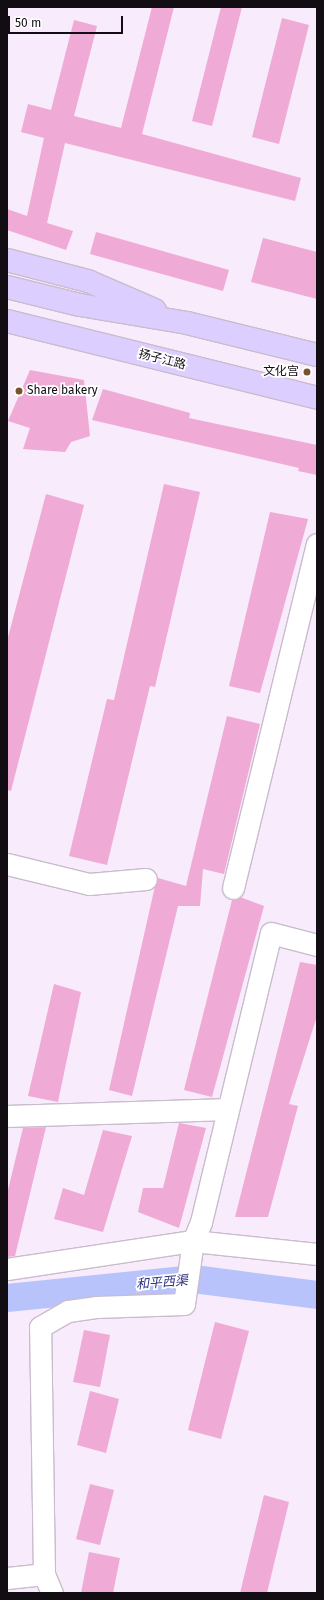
<!DOCTYPE html>
<meta charset="utf-8">
<style>
body{margin:0}
#map{position:relative;width:324px;height:1600px;overflow:hidden;background:#f8ebfb;font-family:"Fira Sans","Noto Sans SC",sans-serif}
div>[style]{position:absolute}
.river>*{height:28px;margin:-14px;padding:0 14px;transform-origin:14px;border-radius:14px;background:#b8c3fb}
.building>*{inset:0;background:#efaad6}
.roads{filter:drop-shadow(1px 0 #c9bccc) drop-shadow(-1px 0 #c9bccc) drop-shadow(0 1px #c9bccc) drop-shadow(0 -1px #c9bccc)}
.minor>*{height:21px;margin:-10.5px;padding:0 10.5px;transform-origin:10.5px;border-radius:10.5px;background:#fff}
.major>*{height:22px;margin:-11px;padding:0 11px;transform-origin:11px;border-radius:11px;background:#dccefe}
.dots>*{width:11px;height:11px;translate:-50% -50%;box-sizing:border-box;border:2px solid #fff;border-radius:50%}
span{translate:-50% -50%;white-space:nowrap;text-align:center;line-height:1.15;-webkit-text-stroke:3.5px #fff;paint-order:stroke}
.street-label{font-size:12px;color:#120d13}
.poi-label{font-size:12px;color:#120d13}
.right{translate:-100% -50%;text-align:right}
.left{translate:0 -50%;text-align:left}
.water-label{font-size:13px;color:#2e327f;font-style:italic}
.frame{position:absolute;inset:0;border:8px solid #120d13;pointer-events:none}
.scale{position:absolute;left:8px;top:16px;width:115px;height:18px;box-sizing:border-box;border:2px solid #120d13;border-top:0;padding-left:5px;font-size:12px;line-height:14px;white-space:nowrap;color:#120d13;-webkit-text-stroke:3px #fff;paint-order:stroke}
</style>
<div id="map">
<div class="river">
<div style="left:7px;top:1298px;width:188px;rotate:-5.8deg"></div>
<div style="left:194px;top:1279px;width:124px;rotate:7.4deg"></div>
</div>
<div class="building">
<div style="clip-path:polygon(152px 7px,174px 7px,142px 134px,301px 178px,295px 201px,65px 143px,47px 223px,73px 231px,66px 250px,7px 230px,7px 209px,27px 216px,44px 138px,21px 132px,28px 104px,51px 110px,74px 20px,97px 26px,74px 116px,121px 128px)"></div>
<div style="clip-path:polygon(221px 7px,242px 7px,212px 126px,192px 121px)"></div>
<div style="clip-path:polygon(282px 18px,309px 25px,279px 144px,252px 137px)"></div>
<div style="clip-path:polygon(96px 232px,229px 270px,223px 291px,90px 254px)"></div>
<div style="clip-path:polygon(263px 238px,317px 252px,317px 299px,251px 282px)"></div>
<div style="clip-path:polygon(30px 370px,84px 380px,90px 436px,71px 442px,65px 452px,23px 449px,30px 428px,8px 421px)"></div>
<div style="clip-path:polygon(103px 389px,190px 413px,189px 418px,317px 445px,317px 475px,298px 471px,299px 468px,92px 420px)"></div>
<div style="clip-path:polygon(164px 484px,200px 492px,155px 687px,150px 686px,107px 865px,69px 856px,107px 699px,114px 700px)"></div>
<div style="clip-path:polygon(46px 494px,84px 505px,11px 791px,7px 790px,7px 641px)"></div>
<div style="clip-path:polygon(270px 512px,308px 519px,260px 693px,229px 686px)"></div>
<div style="clip-path:polygon(227px 716px,260px 724px,224px 874px,203px 869px,200px 906px,178px 906px,132px 1096px,109px 1090px,155px 886px,158px 878px,186px 886px)"></div>
<div style="clip-path:polygon(240px 897px,264px 906px,212px 1097px,184px 1090px,232px 900px)"></div>
<div style="clip-path:polygon(300px 962px,317px 965px,317px 1016px,289px 1104px,298px 1106px,268px 1217px,235px 1217px)"></div>
<div style="clip-path:polygon(54px 984px,81px 992px,58px 1102px,28px 1096px)"></div>
<div style="clip-path:polygon(179px 1123px,206px 1128px,179px 1228px,138px 1212px,143px 1188px,163px 1188px)"></div>
<div style="clip-path:polygon(46px 1127px,15px 1256px,7px 1257px,7px 1194px,23px 1128px)"></div>
<div style="clip-path:polygon(103px 1130px,132px 1136px,103px 1232px,54px 1219px,63px 1188px,84px 1195px)"></div>
<div style="clip-path:polygon(215px 1322px,249px 1331px,221px 1439px,188px 1430px)"></div>
<div style="clip-path:polygon(84px 1330px,110px 1335px,100px 1387px,73px 1382px)"></div>
<div style="clip-path:polygon(90px 1391px,119px 1399px,106px 1453px,77px 1445px)"></div>
<div style="clip-path:polygon(90px 1484px,114px 1490px,100px 1545px,76px 1539px)"></div>
<div style="clip-path:polygon(264px 1495px,289px 1502px,267px 1593px,240px 1593px)"></div>
<div style="clip-path:polygon(89px 1552px,120px 1558px,113px 1593px,81px 1593px)"></div>
</div>
<div class="roads">
<div class="minor">
<div style="left:7px;top:864px;width:84px;rotate:13.7deg"></div>
<div style="left:89px;top:884px;width:57px;rotate:-5deg"></div>
<div style="left:233px;top:888px;width:354px;rotate:-76.3deg"></div>
<div style="left:7px;top:1116px;width:220px;rotate:-1.8deg"></div>
<div style="left:7px;top:1269px;width:188px;rotate:-8.6deg"></div>
<div style="left:193px;top:1241px;width:125px;rotate:6deg"></div>
<div style="left:7px;top:1578px;width:37px;rotate:-6deg"></div>
<div style="left:52px;top:1593px;width:21px;rotate:-113deg"></div>
<div style="left:44px;top:1574px;width:247px;rotate:-90.9deg"></div>
<div style="left:40px;top:1327px;width:32px;rotate:-30deg"></div>
<div style="left:68px;top:1311px;width:28px;rotate:-8deg"></div>
<div style="left:96px;top:1307px;width:88px;rotate:-2deg"></div>
<div style="left:184px;top:1304px;width:64px;rotate:-81.9deg"></div>
<div style="left:193px;top:1241px;width:21px;rotate:-67deg"></div>
<div style="left:201px;top:1222px;width:297px;rotate:-76.4deg"></div>
<div style="left:271px;top:933px;width:48px;rotate:14.6deg"></div>
</div>
<div class="major">
<div style="left:7px;top:260px;width:84px;rotate:14.5deg"></div>
<div style="left:88px;top:281px;width:73px;rotate:23.4deg"></div>
<div style="left:7px;top:287px;width:75px;rotate:13.9deg"></div>
<div style="left:80px;top:305px;width:109px;rotate:9.5deg"></div>
<div style="left:187px;top:323px;width:134px;rotate:13.8deg"></div>
<div style="left:7px;top:321px;width:319px;rotate:13.9deg"></div>
</div>
</div>
<div class="dots">
<div style="left:307px;top:372px;background:#77542d"></div>
<div style="left:19px;top:391px;background:#77542d"></div>
</div>
<div class="street-label">
<span style="left:162px;top:360px;rotate:14deg">扬子江路</span>
</div>
<div class="poi-label">
<span class="right" style="left:299px;top:372px">文化宫</span>
<span class="left" style="left:27px;top:391px">Share bakery</span>
</div>
<div class="water-label">
<span style="left:162px;top:1283px;rotate:-5deg">和平西渠</span>
</div>
<div class="frame"></div>
<div class="scale">50 m</div>
</div>
